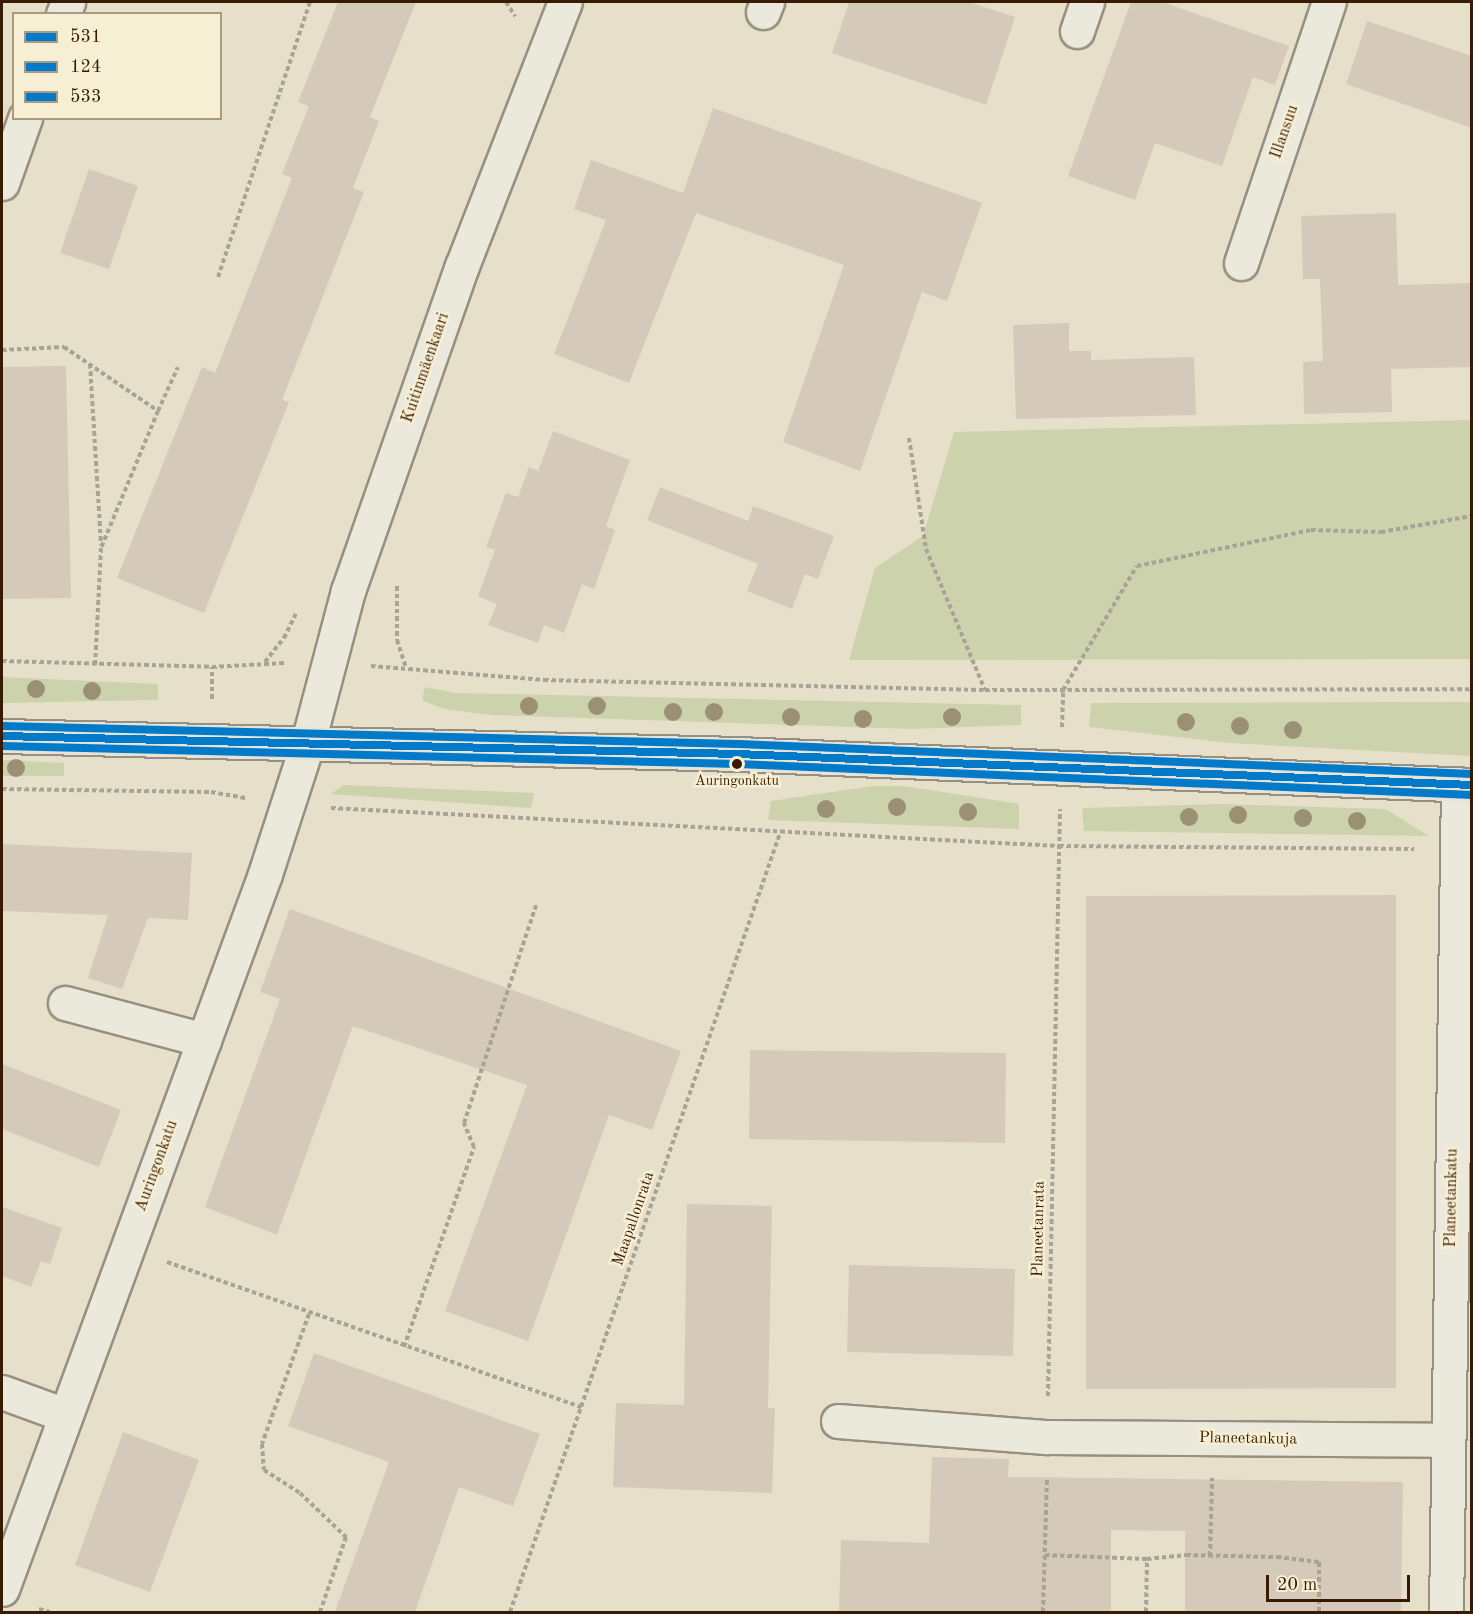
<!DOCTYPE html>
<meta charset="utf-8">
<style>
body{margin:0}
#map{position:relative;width:1473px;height:1614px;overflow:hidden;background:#e6e0ca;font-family:"Old Standard TT",serif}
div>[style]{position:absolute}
.green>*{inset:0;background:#ccd2ac}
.building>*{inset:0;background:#d5c9ba}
.path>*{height:4px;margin-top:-2px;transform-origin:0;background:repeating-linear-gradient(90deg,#a8a297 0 4.5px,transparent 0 7.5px)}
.roads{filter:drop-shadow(2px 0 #978f80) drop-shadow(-2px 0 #978f80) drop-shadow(0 2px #978f80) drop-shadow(0 -2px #978f80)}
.minor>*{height:33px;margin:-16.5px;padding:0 16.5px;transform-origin:16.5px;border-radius:16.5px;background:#ebe8dc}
.major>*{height:33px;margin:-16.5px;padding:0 16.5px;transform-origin:16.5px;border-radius:16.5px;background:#e7e3d7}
.bus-1>*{height:8px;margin:-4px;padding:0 4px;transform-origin:4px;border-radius:4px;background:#007ac9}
.bus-2>*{height:8px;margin:-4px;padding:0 4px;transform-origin:4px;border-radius:4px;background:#007ac9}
.bus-3>*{height:8px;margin:-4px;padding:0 4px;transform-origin:4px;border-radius:4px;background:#007ac9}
.trees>*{width:18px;height:18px;margin:-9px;border-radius:50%;background:#9c9074}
.dots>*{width:16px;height:16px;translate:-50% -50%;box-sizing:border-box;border:3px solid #f7efd4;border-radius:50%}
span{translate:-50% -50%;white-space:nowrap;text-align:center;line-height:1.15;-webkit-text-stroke:5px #f7efd4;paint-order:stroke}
.bus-label{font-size:14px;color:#391a02}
.street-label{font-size:16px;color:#391a02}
.frame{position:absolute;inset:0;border:3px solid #391a02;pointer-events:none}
.legend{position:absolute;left:12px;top:12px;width:210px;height:108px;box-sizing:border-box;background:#f7efd4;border:2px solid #ab9a80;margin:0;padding:8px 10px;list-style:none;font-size:18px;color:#391a02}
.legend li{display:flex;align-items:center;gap:12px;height:30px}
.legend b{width:30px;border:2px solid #ab9a80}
.scale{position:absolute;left:1266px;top:1575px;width:144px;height:27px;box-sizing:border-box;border:3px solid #391a02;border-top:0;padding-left:8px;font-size:18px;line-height:21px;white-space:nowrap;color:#391a02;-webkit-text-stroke:4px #f7efd4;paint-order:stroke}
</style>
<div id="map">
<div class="green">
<div style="clip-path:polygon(1471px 420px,1471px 659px,849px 660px,875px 568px,923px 536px,954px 432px)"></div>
<div style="clip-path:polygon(2px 677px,158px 684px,158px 700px,2px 703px)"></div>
<div style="clip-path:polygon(425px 687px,456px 693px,1021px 705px,1021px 725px,912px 729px,490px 715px,444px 709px,422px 700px)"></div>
<div style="clip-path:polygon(1471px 702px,1471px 756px,1230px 743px,1089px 727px,1091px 703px)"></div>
<div style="clip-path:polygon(2px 760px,64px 763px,64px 776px,2px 776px)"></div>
<div style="clip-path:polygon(343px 785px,534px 793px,531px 808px,331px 794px)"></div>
<div style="clip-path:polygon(873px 786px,904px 786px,1019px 804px,1019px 829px,768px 820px,771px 801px)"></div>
<div style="clip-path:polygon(1218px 804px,1385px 809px,1429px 836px,1084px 831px,1082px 808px)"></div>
</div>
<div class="building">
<div style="clip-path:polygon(338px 2px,416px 2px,370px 117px,379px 121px,353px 188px,364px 192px,282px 400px,289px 402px,204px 613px,117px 578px,202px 367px,215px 373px,292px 178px,282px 174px,309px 106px,298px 102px)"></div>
<div style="clip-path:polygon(849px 2px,969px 2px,1015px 17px,986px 105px,832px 53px)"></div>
<div style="clip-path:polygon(1131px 2px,1162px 2px,1289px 46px,1275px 85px,1253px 77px,1222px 166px,1155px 143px,1135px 200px,1068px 176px)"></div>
<div style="clip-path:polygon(1367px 21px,1472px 56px,1472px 128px,1346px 84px)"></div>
<div style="clip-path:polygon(713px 108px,982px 203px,947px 301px,922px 292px,860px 471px,783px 442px,844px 265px,696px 213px,629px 383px,554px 354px,606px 220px,574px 209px,591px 160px,683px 193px)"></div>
<div style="clip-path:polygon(89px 169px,138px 186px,109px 269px,60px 253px)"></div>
<div style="clip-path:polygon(1396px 213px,1398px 285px,1472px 283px,1472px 367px,1391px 369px,1392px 412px,1304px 414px,1303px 362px,1323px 361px,1320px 279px,1303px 279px,1301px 216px)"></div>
<div style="clip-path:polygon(1069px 323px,1069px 351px,1091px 351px,1091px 360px,1194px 357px,1196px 415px,1016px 419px,1013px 325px)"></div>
<div style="clip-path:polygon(66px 366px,71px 598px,2px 599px,2px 367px)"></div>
<div style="clip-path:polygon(553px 431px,630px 460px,606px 526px,615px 530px,594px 589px,582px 584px,564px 633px,544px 625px,538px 643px,488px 625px,497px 604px,478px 596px,495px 550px,486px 547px,506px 493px,518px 497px,529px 467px,538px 471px)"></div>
<div style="clip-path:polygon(660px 487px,748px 521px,753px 506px,834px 536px,818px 579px,805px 574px,792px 609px,747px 591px,758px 564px,647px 520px)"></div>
<div style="clip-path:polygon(2px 844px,192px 853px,188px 920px,148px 918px,122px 989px,88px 978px,108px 915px,2px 911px)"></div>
<div style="clip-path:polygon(1396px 895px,1396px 1388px,1086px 1389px,1086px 896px)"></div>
<div style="clip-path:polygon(290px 909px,681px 1051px,652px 1130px,609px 1115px,528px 1341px,445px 1311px,527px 1085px,353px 1026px,277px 1235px,205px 1207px,280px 999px,260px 992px)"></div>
<div style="clip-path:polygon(750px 1050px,1006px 1053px,1005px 1143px,749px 1139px)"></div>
<div style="clip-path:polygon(2px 1064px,121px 1110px,99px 1167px,2px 1129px)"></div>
<div style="clip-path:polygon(687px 1204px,772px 1206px,768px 1408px,775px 1408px,772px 1493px,613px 1487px,616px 1403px,684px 1405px)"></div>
<div style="clip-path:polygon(2px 1207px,62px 1228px,50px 1264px,41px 1261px,31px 1287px,2px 1276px)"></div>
<div style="clip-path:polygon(849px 1265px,1015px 1269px,1013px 1356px,847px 1352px)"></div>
<div style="clip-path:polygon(314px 1353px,540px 1434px,513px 1506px,459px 1487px,415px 1612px,335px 1612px,389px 1462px,288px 1426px)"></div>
<div style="clip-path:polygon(123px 1432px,199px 1460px,150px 1592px,75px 1565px)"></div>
<div style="clip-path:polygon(932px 1457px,1009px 1459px,1008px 1477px,1403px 1482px,1401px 1612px,1185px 1612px,1185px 1531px,1111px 1530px,1111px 1612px,839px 1612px,841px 1540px,929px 1543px)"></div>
</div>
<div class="path">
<div style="left:506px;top:2px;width:17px;rotate:57deg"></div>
<div style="left:218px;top:277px;width:290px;rotate:-71.5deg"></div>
<div style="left:2px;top:350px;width:62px;rotate:-2.8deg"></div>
<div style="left:64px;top:347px;width:114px;rotate:34.2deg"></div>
<div style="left:158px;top:411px;width:148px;rotate:112.6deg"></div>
<div style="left:101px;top:548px;width:117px;rotate:92.9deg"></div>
<div style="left:90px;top:364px;width:181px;rotate:86.5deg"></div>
<div style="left:158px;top:411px;width:48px;rotate:-65.6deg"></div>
<div style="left:909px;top:438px;width:112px;rotate:81.3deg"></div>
<div style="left:926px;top:549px;width:153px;rotate:67.3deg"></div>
<div style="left:397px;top:586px;width:54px;rotate:90deg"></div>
<div style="left:397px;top:640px;width:28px;rotate:72deg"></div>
<div style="left:2px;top:661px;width:210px;rotate:1.6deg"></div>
<div style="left:212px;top:667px;width:73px;rotate:-3.1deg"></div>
<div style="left:265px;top:662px;width:31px;rotate:-52deg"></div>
<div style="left:284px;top:638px;width:28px;rotate:-64deg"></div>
<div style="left:371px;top:666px;width:174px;rotate:4.6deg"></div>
<div style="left:544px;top:680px;width:441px;rotate:1.3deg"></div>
<div style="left:985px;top:690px;width:487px;rotate:-0.1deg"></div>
<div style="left:212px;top:699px;width:32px;rotate:-90deg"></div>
<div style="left:1062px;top:727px;width:37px;rotate:-88deg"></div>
<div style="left:1063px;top:690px;width:144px;rotate:-59.2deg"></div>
<div style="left:1137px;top:566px;width:178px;rotate:-11.7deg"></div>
<div style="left:1311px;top:530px;width:70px;rotate:1.6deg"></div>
<div style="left:1381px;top:532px;width:92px;rotate:-10deg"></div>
<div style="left:2px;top:789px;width:209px;rotate:0.8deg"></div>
<div style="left:211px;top:792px;width:36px;rotate:10deg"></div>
<div style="left:331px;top:808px;width:729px;rotate:2.99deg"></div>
<div style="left:1059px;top:846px;width:355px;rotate:0.5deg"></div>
<div style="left:167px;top:1262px;width:439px;rotate:19.3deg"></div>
<div style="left:309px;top:1314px;width:138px;rotate:109.9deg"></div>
<div style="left:262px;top:1444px;width:26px;rotate:86deg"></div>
<div style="left:264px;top:1470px;width:43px;rotate:32.6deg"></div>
<div style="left:300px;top:1493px;width:64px;rotate:43.7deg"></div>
<div style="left:346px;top:1537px;width:79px;rotate:109.1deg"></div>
<div style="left:404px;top:1347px;width:212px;rotate:-70.7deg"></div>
<div style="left:474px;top:1147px;width:26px;rotate:-113deg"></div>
<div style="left:464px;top:1123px;width:230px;rotate:-71.7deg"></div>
<div style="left:1048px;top:1396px;width:587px;rotate:-88.83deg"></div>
<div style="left:1045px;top:1555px;width:102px;rotate:2.2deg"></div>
<div style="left:1147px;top:1559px;width:39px;rotate:-6deg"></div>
<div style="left:1186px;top:1555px;width:91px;rotate:1.3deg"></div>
<div style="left:1277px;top:1557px;width:42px;rotate:6.8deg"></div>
<div style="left:1319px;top:1562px;width:50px;rotate:90deg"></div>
<div style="left:1210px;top:1556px;width:78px;rotate:-88.5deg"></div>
<div style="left:39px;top:1609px;width:11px;rotate:15deg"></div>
<div style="left:510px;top:1612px;width:824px;rotate:-70.88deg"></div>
<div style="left:1043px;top:1612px;width:134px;rotate:-88.3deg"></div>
<div style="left:1146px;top:1612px;width:53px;rotate:-88.9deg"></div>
</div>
<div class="roads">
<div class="minor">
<div style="left:763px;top:12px;width:11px;rotate:-68deg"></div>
<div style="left:63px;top:14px;width:13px;rotate:-67deg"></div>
<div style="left:1077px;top:31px;width:31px;rotate:-71deg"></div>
<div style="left:2px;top:183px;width:69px;rotate:-70.5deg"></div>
<div style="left:1241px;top:263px;width:275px;rotate:-71.4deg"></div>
<div style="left:65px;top:1003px;width:144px;rotate:14.9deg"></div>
<div style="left:2px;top:1392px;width:67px;rotate:20.1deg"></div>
<div style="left:838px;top:1421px;width:211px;rotate:4.4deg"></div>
<div style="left:1048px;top:1437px;width:400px;rotate:0.4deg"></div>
<div style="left:2px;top:1589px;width:762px;rotate:-69.8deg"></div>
<div style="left:265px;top:874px;width:139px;rotate:-72deg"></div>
<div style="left:308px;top:742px;width:156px;rotate:-75.2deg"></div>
<div style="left:348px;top:591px;width:344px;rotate:-70.7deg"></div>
<div style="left:462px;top:266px;width:283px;rotate:-68.7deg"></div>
<div style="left:1446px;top:1612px;width:828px;rotate:-89.17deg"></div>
</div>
<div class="major">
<div style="left:2px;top:736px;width:736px;rotate:1.4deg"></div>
<div style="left:738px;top:754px;width:735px;rotate:2.42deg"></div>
</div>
</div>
<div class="bus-1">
<div style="left:2px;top:736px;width:736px;rotate:1.4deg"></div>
<div style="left:738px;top:754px;width:735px;rotate:2.42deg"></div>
</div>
<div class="bus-2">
<div style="left:2px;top:746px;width:736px;rotate:1.4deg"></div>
<div style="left:738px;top:764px;width:735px;rotate:2.42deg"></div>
</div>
<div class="bus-3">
<div style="left:2px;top:726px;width:736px;rotate:1.4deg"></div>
<div style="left:738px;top:744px;width:735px;rotate:2.34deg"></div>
</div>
<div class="trees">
<div style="left:36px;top:689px"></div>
<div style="left:92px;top:691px"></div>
<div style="left:529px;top:706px"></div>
<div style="left:597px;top:706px"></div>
<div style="left:673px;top:712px"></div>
<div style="left:714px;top:712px"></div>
<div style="left:791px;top:717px"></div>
<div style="left:952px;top:717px"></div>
<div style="left:863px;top:719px"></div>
<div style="left:1186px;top:722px"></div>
<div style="left:1240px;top:726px"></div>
<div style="left:1293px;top:730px"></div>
<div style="left:16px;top:768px"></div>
<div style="left:897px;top:807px"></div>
<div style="left:826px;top:809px"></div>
<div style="left:968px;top:812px"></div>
<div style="left:1238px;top:815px"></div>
<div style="left:1189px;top:817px"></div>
<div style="left:1303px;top:818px"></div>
<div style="left:1357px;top:821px"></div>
</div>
<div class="dots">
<div style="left:737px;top:764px;background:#391a02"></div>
</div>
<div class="bus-label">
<span style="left:737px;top:781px">Auringonkatu</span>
</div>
<div class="street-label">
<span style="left:1285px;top:132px;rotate:-71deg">Illansuu</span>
<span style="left:426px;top:368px;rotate:-71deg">Kuitinmäenkaari</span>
<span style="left:157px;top:1166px;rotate:-70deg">Auringonkatu</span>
<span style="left:1452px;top:1198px;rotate:-89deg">Planeetankatu</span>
<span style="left:634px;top:1219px;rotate:-71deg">Maapallonrata</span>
<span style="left:1039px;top:1229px;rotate:-89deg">Planeetanrata</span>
<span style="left:1248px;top:1439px;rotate:1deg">Planeetankuja</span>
</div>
<div class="frame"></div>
<ul class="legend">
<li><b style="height:8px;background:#007ac9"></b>531</li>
<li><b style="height:8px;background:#007ac9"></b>124</li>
<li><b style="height:8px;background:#007ac9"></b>533</li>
</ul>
<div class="scale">20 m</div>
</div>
